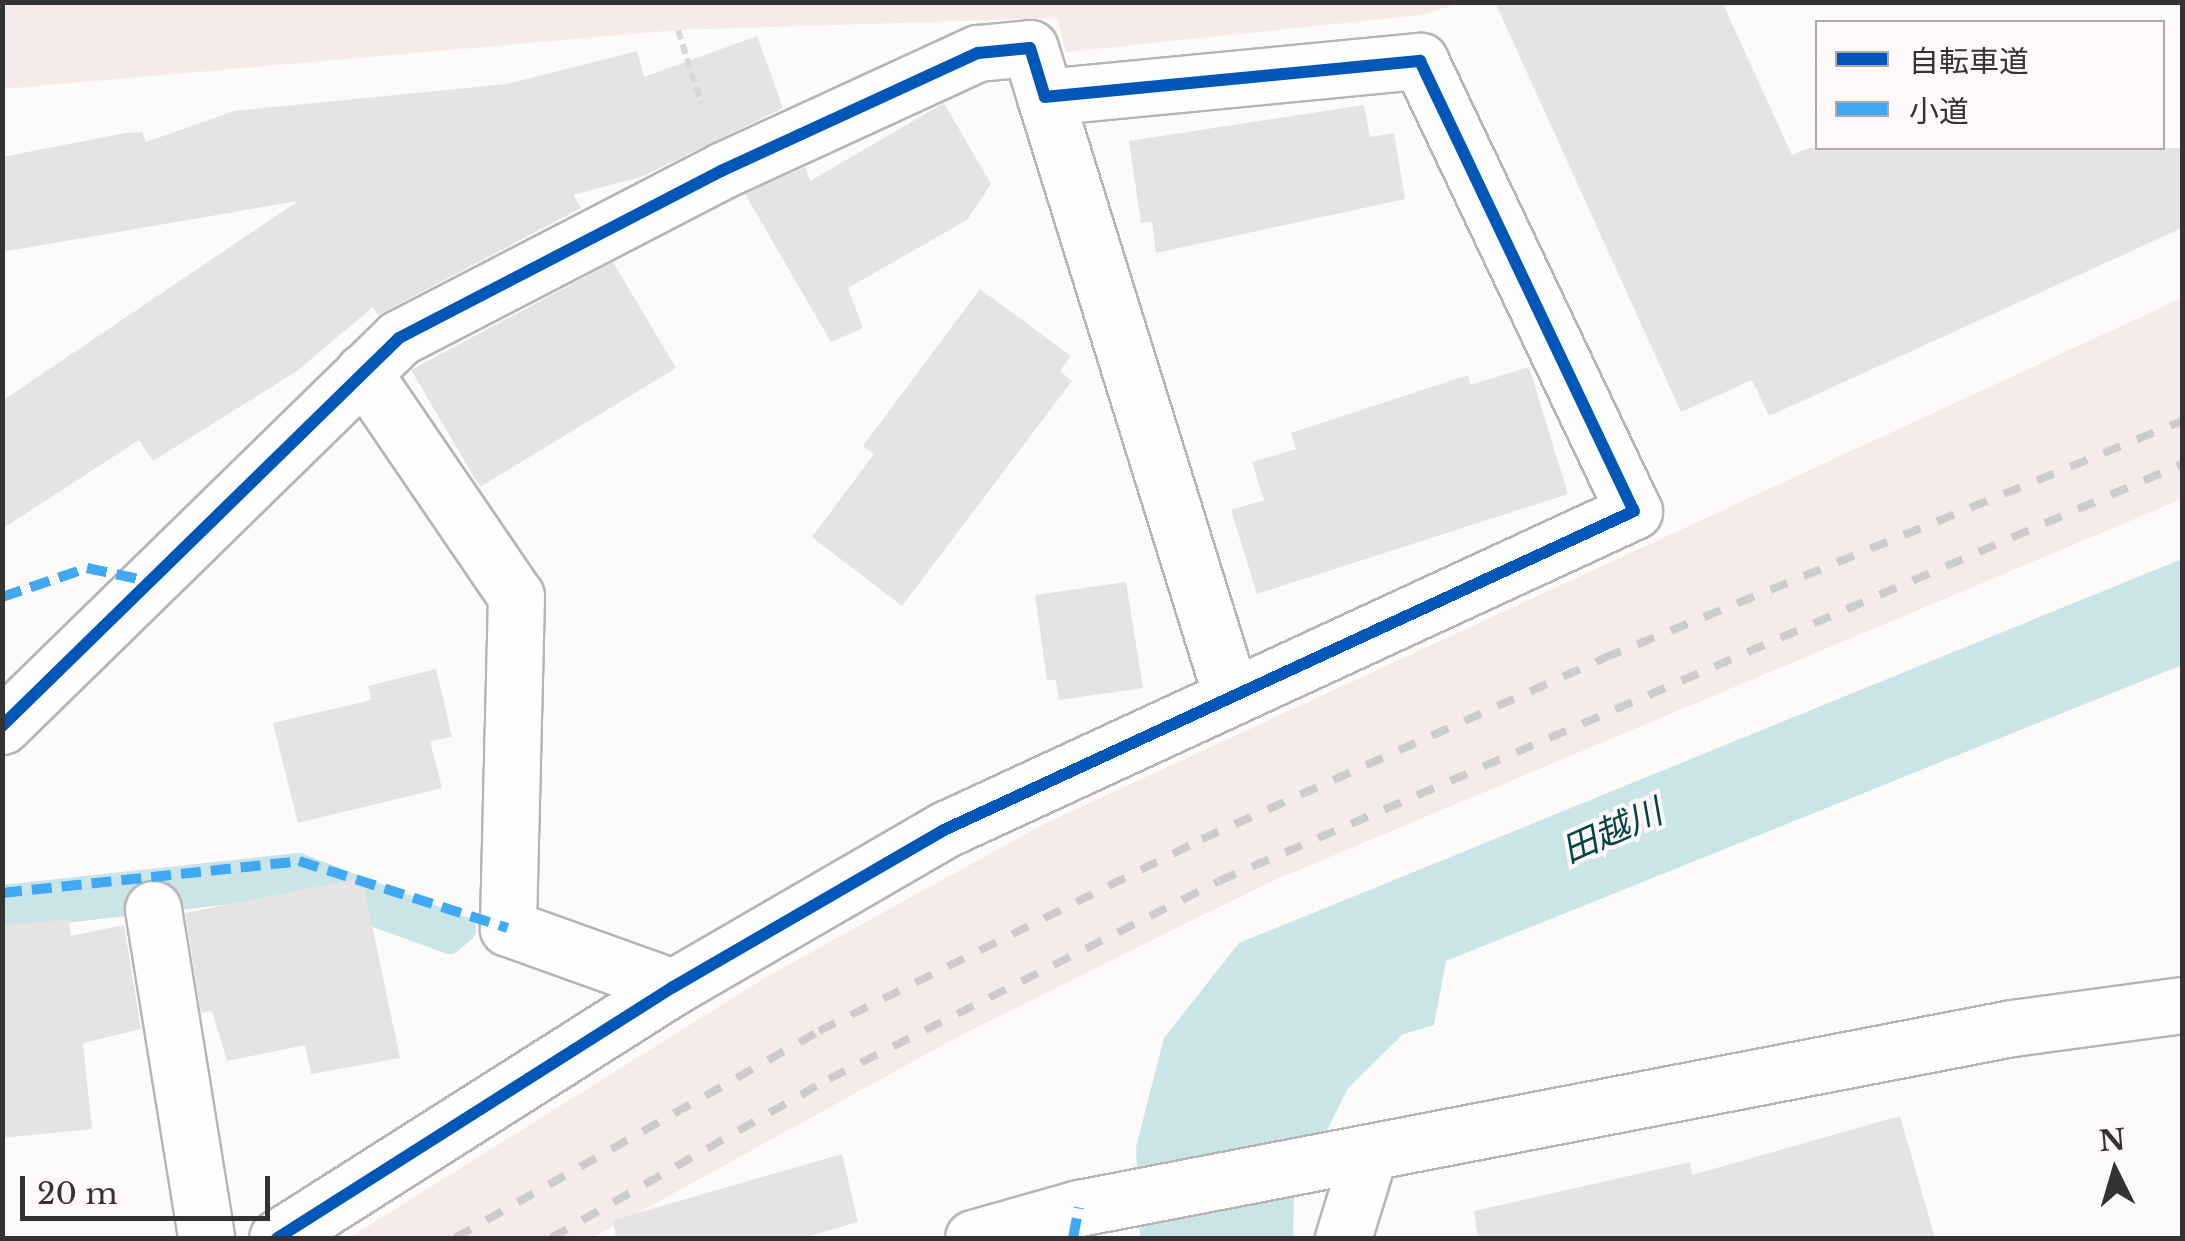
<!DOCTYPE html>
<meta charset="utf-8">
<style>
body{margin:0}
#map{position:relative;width:2185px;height:1241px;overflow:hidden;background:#fdfafa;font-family:"Libre Baskerville","Noto Sans JP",serif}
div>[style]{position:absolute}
.built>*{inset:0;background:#f5ebeb}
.water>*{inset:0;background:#cae5e8}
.stream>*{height:25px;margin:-12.5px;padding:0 12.5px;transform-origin:12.5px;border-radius:12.5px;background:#cae5e8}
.building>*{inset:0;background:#e5e3e3}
.path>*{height:6px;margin-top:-3px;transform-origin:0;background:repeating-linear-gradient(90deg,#dad8d8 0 10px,transparent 0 15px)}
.roads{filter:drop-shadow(2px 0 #b6b4b4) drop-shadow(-2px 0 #b6b4b4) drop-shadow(0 2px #b6b4b4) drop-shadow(0 -2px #b6b4b4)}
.minor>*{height:55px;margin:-27.5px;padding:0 27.5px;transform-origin:27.5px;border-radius:27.5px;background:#fffefe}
.rail>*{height:8px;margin-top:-4px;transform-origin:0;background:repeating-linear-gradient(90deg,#cdcccc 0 18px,transparent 0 36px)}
.quiet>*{height:10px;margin-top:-5px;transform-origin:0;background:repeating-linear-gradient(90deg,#3fa9f5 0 20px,transparent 0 30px)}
.cycleway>*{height:12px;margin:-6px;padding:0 6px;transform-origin:6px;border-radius:6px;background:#0057b8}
span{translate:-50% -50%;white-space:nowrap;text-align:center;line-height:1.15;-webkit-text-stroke:8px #fef9f9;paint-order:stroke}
.water-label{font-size:35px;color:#044448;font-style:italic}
.frame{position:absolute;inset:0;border:5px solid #353233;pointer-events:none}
.legend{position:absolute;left:1815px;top:20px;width:350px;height:130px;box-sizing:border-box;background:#fef9f9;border:2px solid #aea9aa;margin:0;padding:12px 18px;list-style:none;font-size:30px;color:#353233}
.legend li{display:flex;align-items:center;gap:20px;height:50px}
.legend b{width:50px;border:2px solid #aea9aa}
.north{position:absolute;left:2065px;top:1121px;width:100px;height:100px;-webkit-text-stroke:8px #fef9f9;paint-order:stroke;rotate:355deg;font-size:28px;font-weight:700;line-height:40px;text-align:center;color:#353233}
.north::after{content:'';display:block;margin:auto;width:35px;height:45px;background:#353233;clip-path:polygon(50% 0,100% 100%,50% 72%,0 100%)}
.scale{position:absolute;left:20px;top:1176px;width:250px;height:45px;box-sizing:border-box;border:5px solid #353233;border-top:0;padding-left:12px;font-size:30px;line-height:35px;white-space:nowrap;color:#353233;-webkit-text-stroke:8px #fef9f9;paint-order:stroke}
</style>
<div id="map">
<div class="built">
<div style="clip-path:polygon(2px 3px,3px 2px,1460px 3px,1422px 15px,1066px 52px,1057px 18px,678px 30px,3px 89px)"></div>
<div style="clip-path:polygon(2182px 298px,2182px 499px,1270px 882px,963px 1034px,592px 1238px,349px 1238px,768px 976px,1042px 825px)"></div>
</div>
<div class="water">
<div style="clip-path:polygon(2182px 559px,2182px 665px,1446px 961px,1434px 1025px,1403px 1034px,1348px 1088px,1294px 1196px,1293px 1238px,1140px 1238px,1136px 1147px,1164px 1038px,1239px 943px)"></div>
</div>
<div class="stream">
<div style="left:2px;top:897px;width:298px;rotate:-6.2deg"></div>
<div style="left:298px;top:865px;width:177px;rotate:21.2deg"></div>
<div style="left:463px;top:929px;width:18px;rotate:139deg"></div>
<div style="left:449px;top:941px;width:167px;rotate:-160deg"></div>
<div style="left:292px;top:884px;width:292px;rotate:173.5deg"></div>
</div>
<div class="building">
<div style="clip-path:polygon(1495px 2px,1722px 2px,1792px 155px,1809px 148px,2182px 148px,2182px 228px,1769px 416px,1752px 380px,1681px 412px)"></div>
<div style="clip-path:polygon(757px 36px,783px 108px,641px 177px,573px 195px,581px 208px,378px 315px,373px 307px,297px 371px,153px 461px,139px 440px,2px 529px,2px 401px,298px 201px,2px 252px,2px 157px,126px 133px,142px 132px,146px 142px,234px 111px,507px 84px,637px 51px,644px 77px)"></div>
<div style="clip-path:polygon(944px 103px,991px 184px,967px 220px,848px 288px,863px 328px,831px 342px,745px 194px,805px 167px,810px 181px)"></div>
<div style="clip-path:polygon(1364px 105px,1370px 137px,1394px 133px,1405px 199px,1156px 253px,1152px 222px,1141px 223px,1129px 141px)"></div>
<div style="clip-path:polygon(613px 262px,676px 368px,480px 487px,411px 370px)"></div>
<div style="clip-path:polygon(980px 289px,1071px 356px,1060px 371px,1072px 381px,902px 606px,812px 537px,874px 454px,863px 446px)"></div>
<div style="clip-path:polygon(1529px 367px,1568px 494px,1257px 594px,1231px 510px,1264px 500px,1252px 462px,1296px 449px,1291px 433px,1468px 375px,1470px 385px)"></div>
<div style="clip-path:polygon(1126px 582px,1143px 688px,1059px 700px,1056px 680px,1047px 680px,1035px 595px)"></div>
<div style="clip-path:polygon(436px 669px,452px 737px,430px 741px,442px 788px,298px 823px,273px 723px,371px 700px,368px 686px)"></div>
<div style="clip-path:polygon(362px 878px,400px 1058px,311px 1074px,305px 1045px,227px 1061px,212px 1011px,201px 1013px,185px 913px)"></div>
<div style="clip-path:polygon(69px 919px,71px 936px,124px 925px,141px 1029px,83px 1043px,92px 1129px,2px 1138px,2px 926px)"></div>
<div style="clip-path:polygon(1900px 1116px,1935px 1238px,1478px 1238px,1474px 1211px,1690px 1162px,1692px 1175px)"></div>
<div style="clip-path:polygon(842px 1154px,858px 1222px,803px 1238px,616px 1238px,613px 1220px)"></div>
</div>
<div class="path">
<div style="left:678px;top:30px;width:77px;rotate:72.5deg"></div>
</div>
<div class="roads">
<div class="minor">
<div style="left:1045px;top:97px;width:623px;rotate:72.73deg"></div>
<div style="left:363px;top:372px;width:271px;rotate:55.7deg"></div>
<div style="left:516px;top:596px;width:332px;rotate:91.4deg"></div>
<div style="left:508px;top:928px;width:175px;rotate:19.7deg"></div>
<div style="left:2px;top:726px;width:555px;rotate:-44.34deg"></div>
<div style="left:399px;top:338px;width:363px;rotate:-27.4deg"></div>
<div style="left:721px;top:171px;width:283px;rotate:-24.7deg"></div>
<div style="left:978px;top:53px;width:52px;rotate:-5.5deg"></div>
<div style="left:1030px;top:48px;width:51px;rotate:73deg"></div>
<div style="left:1045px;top:97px;width:377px;rotate:-5.5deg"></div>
<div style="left:1420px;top:61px;width:498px;rotate:64.6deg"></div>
<div style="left:1634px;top:511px;width:760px;rotate:155.19deg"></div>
<div style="left:944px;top:830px;width:313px;rotate:149.9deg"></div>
<div style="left:673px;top:987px;width:469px;rotate:147.6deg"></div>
<div style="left:153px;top:909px;width:333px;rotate:80.8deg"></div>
<div style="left:973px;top:1238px;width:110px;rotate:-15.8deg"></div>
<div style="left:1079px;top:1208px;width:950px;rotate:-10.92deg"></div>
<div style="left:2012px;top:1028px;width:172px;rotate:-7.7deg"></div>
<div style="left:1343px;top:1238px;width:88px;rotate:-72.8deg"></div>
</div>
</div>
<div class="rail">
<div style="left:455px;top:1238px;width:419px;rotate:-29.6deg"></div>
<div style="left:819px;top:1031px;width:428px;rotate:-26.6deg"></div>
<div style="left:1202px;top:839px;width:441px;rotate:-24.2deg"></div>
<div style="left:1604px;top:658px;width:625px;rotate:-22.3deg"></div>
<div style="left:551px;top:1238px;width:320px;rotate:-29.8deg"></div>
<div style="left:829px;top:1079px;width:437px;rotate:-26.9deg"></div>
<div style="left:1219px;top:881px;width:1049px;rotate:-23.41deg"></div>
</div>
<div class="quiet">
<div style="left:2px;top:597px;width:90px;rotate:-18.8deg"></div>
<div style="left:87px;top:568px;width:57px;rotate:12.1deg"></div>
<div style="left:2px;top:893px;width:299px;rotate:-6.1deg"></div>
<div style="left:299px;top:861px;width:219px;rotate:17.8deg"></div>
<div style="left:1073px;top:1238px;width:31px;rotate:-79deg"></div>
</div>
<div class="cycleway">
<div style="left:2px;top:726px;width:555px;rotate:-44.34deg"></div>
<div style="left:399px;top:338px;width:363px;rotate:-27.4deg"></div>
<div style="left:721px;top:171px;width:283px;rotate:-24.7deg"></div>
<div style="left:978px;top:53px;width:52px;rotate:-5.5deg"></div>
<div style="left:1030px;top:48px;width:51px;rotate:73deg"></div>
<div style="left:1045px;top:97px;width:377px;rotate:-5.5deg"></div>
<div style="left:1420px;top:61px;width:498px;rotate:64.6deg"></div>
<div style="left:1634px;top:511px;width:760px;rotate:155.19deg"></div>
<div style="left:944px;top:830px;width:313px;rotate:149.9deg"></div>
<div style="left:673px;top:987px;width:469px;rotate:147.6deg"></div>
</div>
<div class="water-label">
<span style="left:1612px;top:831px;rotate:-24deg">田越川</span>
</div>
<div class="frame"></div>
<ul class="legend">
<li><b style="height:12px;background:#0057b8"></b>自転車道</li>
<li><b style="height:12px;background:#3fa9f5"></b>小道</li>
</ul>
<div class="north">N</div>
<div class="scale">20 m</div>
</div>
